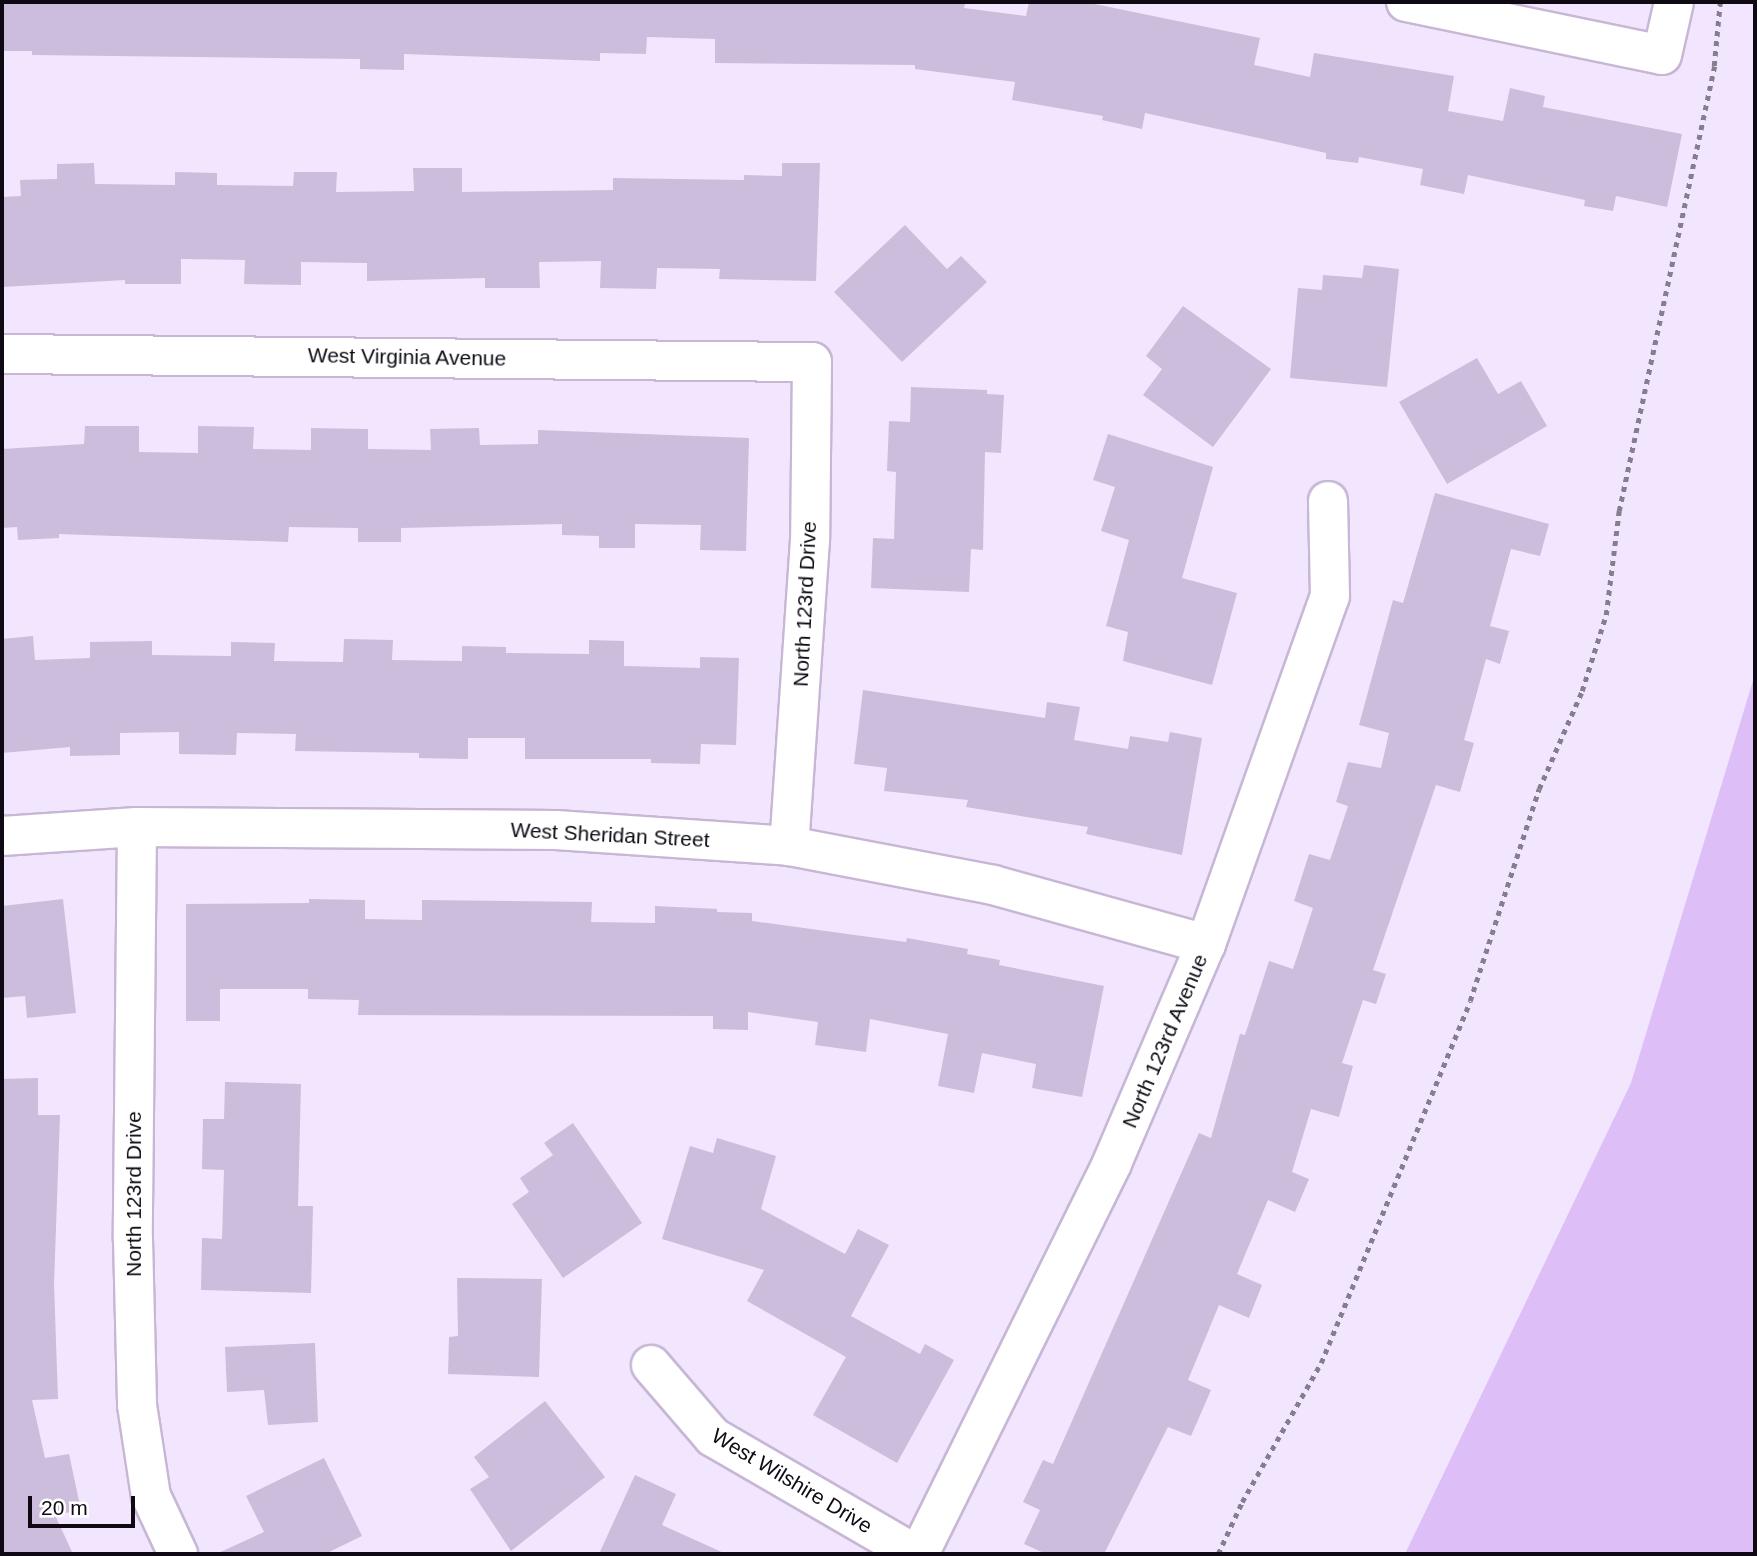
<!DOCTYPE html>
<style>
body{margin:0}
#map{position:relative;width:1757px;height:1556px;overflow:hidden;background:#f2e5fe;font-family:Arial,sans-serif}
div>[style]{position:absolute}
.green>*{inset:0;background:#ddbef7}
.building>*{inset:0;background:#cdbddc}
.path>*{height:4.5px;margin-top:-2.25px;transform-origin:0;background:repeating-linear-gradient(90deg,#867d8f 0 5px,transparent 0 10px)}
.roads{filter:drop-shadow(2px 0 #c7b7d5) drop-shadow(-2px 0 #c7b7d5) drop-shadow(0 2px #c7b7d5) drop-shadow(0 -2px #c7b7d5)}
.minor>*{height:38px;margin:-19px;padding:0 19px;transform-origin:19px;border-radius:19px;background:#fff}
span{translate:-50% -50%;white-space:nowrap;text-align:center;line-height:1.15;-webkit-text-stroke:5px #fff;paint-order:stroke}
.street-label{font-size:21px;color:#0e0913}
.frame{position:absolute;inset:0;border:4px solid #0e0913;pointer-events:none}
.scale{position:absolute;left:28px;top:1496px;width:107px;height:32px;box-sizing:border-box;border:4px solid #0e0913;border-top:0;padding-left:9px;font-size:21px;line-height:24px;white-space:nowrap;color:#0e0913;-webkit-text-stroke:5px #fff;paint-order:stroke}
</style>
<div id="map">
<div class="green">
<div style="clip-path:polygon(1755px 674px,1755px 1554px,1405px 1554px,1631px 1083px)"></div>
</div>
<div class="building">
<div style="clip-path:polygon(2px 2px,965px 2px,964px 8px,1026px 16px,1029px 2px,1085px 2px,1260px 38px,1254px 65px,1310px 77px,1314px 53px,1454px 76px,1448px 111px,1503px 121px,1510px 88px,1545px 96px,1543px 107px,1682px 134px,1667px 207px,1616px 196px,1613px 211px,1584px 206px,1585px 200px,1468px 175px,1464px 194px,1420px 185px,1423px 169px,1359px 157px,1358px 163px,1326px 159px,1326px 153px,1145px 113px,1142px 129px,1102px 120px,1103px 116px,1012px 100px,1015px 82px,915px 69px,915px 65px,715px 63px,715px 39px,647px 37px,646px 54px,600px 53px,600px 61px,404px 54px,404px 70px,360px 69px,360px 59px,32px 55px,32px 51px,2px 51px)"></div>
<div style="clip-path:polygon(94px 163px,95px 184px,175px 185px,175px 172px,217px 173px,217px 185px,293px 186px,294px 172px,337px 172px,336px 192px,414px 191px,413px 168px,462px 168px,462px 192px,613px 190px,613px 178px,744px 180px,744px 175px,782px 176px,782px 163px,820px 163px,816px 281px,719px 279px,720px 269px,657px 268px,656px 289px,600px 288px,601px 261px,539px 262px,540px 288px,485px 288px,485px 278px,367px 281px,367px 263px,301px 262px,301px 285px,244px 284px,245px 260px,181px 259px,181px 284px,125px 284px,125px 280px,2px 287px,2px 197px,21px 196px,20px 180px,57px 179px,57px 164px)"></div>
<div style="clip-path:polygon(905px 225px,947px 269px,961px 256px,987px 282px,902px 362px,834px 292px)"></div>
<div style="clip-path:polygon(1364px 265px,1399px 269px,1387px 387px,1290px 378px,1298px 288px,1322px 290px,1323px 275px,1362px 278px)"></div>
<div style="clip-path:polygon(1183px 306px,1271px 369px,1213px 447px,1143px 395px,1162px 369px,1146px 356px)"></div>
<div style="clip-path:polygon(1477px 358px,1498px 394px,1521px 381px,1547px 426px,1447px 484px,1399px 402px)"></div>
<div style="clip-path:polygon(911px 387px,987px 390px,987px 394px,1004px 395px,1001px 453px,985px 452px,983px 550px,971px 549px,969px 592px,871px 588px,873px 538px,894px 539px,896px 472px,887px 471px,889px 421px,910px 422px)"></div>
<div style="clip-path:polygon(85px 426px,139px 426px,139px 452px,198px 453px,198px 426px,254px 427px,253px 449px,311px 450px,311px 428px,368px 429px,368px 449px,431px 450px,430px 429px,479px 428px,480px 445px,538px 444px,538px 430px,749px 438px,746px 551px,700px 550px,701px 525px,635px 524px,635px 548px,599px 548px,599px 536px,562px 535px,562px 524px,401px 528px,401px 542px,358px 542px,358px 528px,289px 527px,288px 542px,59px 534px,59px 538px,18px 540px,17px 527px,2px 528px,2px 449px,84px 444px)"></div>
<div style="clip-path:polygon(1108px 434px,1213px 467px,1182px 578px,1237px 593px,1212px 685px,1123px 661px,1128px 632px,1106px 626px,1129px 540px,1101px 531px,1115px 487px,1093px 480px)"></div>
<div style="clip-path:polygon(1435px 493px,1549px 524px,1540px 556px,1511px 549px,1490px 626px,1509px 631px,1500px 664px,1486px 659px,1464px 740px,1474px 743px,1460px 792px,1436px 785px,1373px 970px,1386px 974px,1376px 1004px,1363px 1000px,1342px 1063px,1353px 1066px,1339px 1117px,1311px 1109px,1292px 1172px,1309px 1179px,1295px 1212px,1268px 1200px,1237px 1274px,1262px 1285px,1249px 1318px,1219px 1305px,1188px 1380px,1211px 1390px,1191px 1436px,1168px 1427px,1104px 1554px,1046px 1554px,1024px 1544px,1040px 1510px,1023px 1502px,1043px 1460px,1053px 1464px,1199px 1133px,1211px 1138px,1240px 1034px,1245px 1035px,1269px 961px,1293px 969px,1313px 908px,1294px 901px,1309px 854px,1330px 860px,1348px 806px,1336px 802px,1348px 762px,1381px 768px,1389px 733px,1359px 725px,1393px 600px,1403px 603px)"></div>
<div style="clip-path:polygon(33px 636px,35px 660px,90px 658px,90px 642px,152px 641px,152px 655px,231px 656px,231px 642px,275px 643px,274px 661px,343px 662px,344px 639px,393px 640px,392px 660px,462px 661px,462px 646px,506px 647px,506px 653px,589px 654px,589px 640px,624px 641px,624px 666px,700px 668px,700px 657px,739px 658px,736px 745px,701px 744px,700px 764px,651px 763px,651px 759px,525px 759px,525px 738px,468px 738px,468px 759px,419px 758px,419px 753px,295px 751px,296px 734px,237px 733px,236px 755px,179px 754px,179px 732px,120px 733px,120px 755px,70px 756px,70px 747px,2px 753px,2px 639px)"></div>
<div style="clip-path:polygon(863px 690px,1045px 718px,1047px 702px,1080px 707px,1074px 740px,1128px 749px,1130px 736px,1168px 742px,1170px 732px,1202px 738px,1182px 855px,1086px 834px,1088px 827px,966px 807px,968px 800px,884px 791px,887px 768px,854px 764px)"></div>
<div style="clip-path:polygon(63px 899px,76px 1013px,27px 1018px,25px 996px,2px 998px,2px 906px)"></div>
<div style="clip-path:polygon(309px 899px,365px 900px,365px 919px,422px 920px,422px 900px,592px 902px,591px 922px,655px 923px,655px 906px,717px 909px,717px 912px,752px 913px,752px 921px,906px 942px,907px 938px,968px 949px,967px 954px,1000px 960px,999px 965px,1104px 986px,1082px 1097px,1032px 1088px,1036px 1064px,982px 1053px,974px 1093px,938px 1086px,948px 1034px,870px 1019px,866px 1052px,815px 1045px,818px 1022px,748px 1012px,748px 1030px,713px 1029px,713px 1016px,358px 1015px,359px 1000px,308px 999px,308px 989px,220px 989px,220px 1021px,186px 1021px,186px 904px,309px 903px)"></div>
<div style="clip-path:polygon(38px 1078px,38px 1115px,60px 1115px,54px 1284px,58px 1399px,32px 1400px,45px 1458px,69px 1454px,81px 1510px,55px 1515px,73px 1554px,2px 1554px,2px 1079px)"></div>
<div style="clip-path:polygon(225px 1082px,301px 1084px,298px 1206px,313px 1206px,311px 1293px,201px 1290px,202px 1238px,222px 1239px,224px 1170px,202px 1169px,203px 1119px,224px 1119px)"></div>
<div style="clip-path:polygon(573px 1123px,642px 1223px,563px 1278px,512px 1204px,529px 1192px,520px 1178px,553px 1155px,544px 1143px)"></div>
<div style="clip-path:polygon(717px 1138px,776px 1156px,761px 1209px,845px 1254px,858px 1229px,889px 1245px,851px 1316px,920px 1354px,925px 1344px,954px 1360px,897px 1463px,813px 1415px,846px 1357px,747px 1301px,764px 1270px,662px 1239px,690px 1146px,713px 1153px)"></div>
<div style="clip-path:polygon(457px 1278px,542px 1279px,539px 1377px,448px 1374px,449px 1337px,458px 1336px)"></div>
<div style="clip-path:polygon(315px 1343px,318px 1422px,268px 1425px,264px 1390px,227px 1392px,225px 1347px)"></div>
<div style="clip-path:polygon(545px 1401px,605px 1477px,511px 1551px,470px 1489px,489px 1477px,474px 1457px)"></div>
<div style="clip-path:polygon(324px 1458px,362px 1536px,325px 1554px,216px 1554px,264px 1532px,246px 1496px)"></div>
<div style="clip-path:polygon(635px 1475px,676px 1494px,662px 1525px,726px 1554px,599px 1554px)"></div>
</div>
<div class="path">
<div style="left:1218px;top:1554px;width:57px;rotate:-65.2deg"></div>
<div style="left:1242px;top:1502px;width:160px;rotate:-60.4deg"></div>
<div style="left:1321px;top:1363px;width:391px;rotate:-67.6deg"></div>
<div style="left:1470px;top:1001px;width:223px;rotate:-72deg"></div>
<div style="left:1539px;top:789px;width:107px;rotate:-66.3deg"></div>
<div style="left:1582px;top:691px;width:80px;rotate:-72.5deg"></div>
<div style="left:1606px;top:615px;width:105px;rotate:-82.9deg"></div>
<div style="left:1619px;top:511px;width:455px;rotate:-77.9deg"></div>
<div style="left:1714px;top:66px;width:64px;rotate:-84.6deg"></div>
</div>
<div class="roads">
<div class="minor">
<div style="left:1406px;top:2px;width:261px;rotate:11.7deg"></div>
<div style="left:1662px;top:55px;width:54px;rotate:-77.2deg"></div>
<div style="left:2px;top:354px;width:810px;rotate:0.57deg"></div>
<div style="left:812px;top:362px;width:178px;rotate:90.6deg"></div>
<div style="left:810px;top:540px;width:307px;rotate:93.9deg"></div>
<div style="left:137px;top:827px;width:412px;rotate:90.6deg"></div>
<div style="left:133px;top:1239px;width:166px;rotate:88.6deg"></div>
<div style="left:137px;top:1405px;width:92px;rotate:81.3deg"></div>
<div style="left:151px;top:1496px;width:64px;rotate:65deg"></div>
<div style="left:2px;top:836px;width:135px;rotate:-3.8deg"></div>
<div style="left:137px;top:827px;width:419px;rotate:0.4deg"></div>
<div style="left:556px;top:830px;width:234px;rotate:3.9deg"></div>
<div style="left:789px;top:846px;width:208px;rotate:10.8deg"></div>
<div style="left:993px;top:885px;width:221px;rotate:15.5deg"></div>
<div style="left:651px;top:1365px;width:95px;rotate:49.3deg"></div>
<div style="left:713px;top:1437px;width:233px;rotate:30.1deg"></div>
<div style="left:919px;top:1554px;width:436px;rotate:-63.7deg"></div>
<div style="left:1112px;top:1163px;width:238px;rotate:-66.8deg"></div>
<div style="left:1206px;top:944px;width:369px;rotate:-70.4deg"></div>
<div style="left:1330px;top:596px;width:95px;rotate:-91.2deg"></div>
</div>
</div>
<div class="street-label">
<span style="left:407px;top:357px;rotate:1deg">West Virginia Avenue</span>
<span style="left:805px;top:604px;rotate:-87deg">North 123rd Drive</span>
<span style="left:610px;top:835px;rotate:3deg">West Sheridan Street</span>
<span style="left:1165px;top:1041px;rotate:-67deg">North 123rd Avenue</span>
<span style="left:134px;top:1194px;rotate:-90deg">North 123rd Drive</span>
<span style="left:792px;top:1481px;rotate:31deg">West Wilshire Drive</span>
</div>
<div class="frame"></div>
<div class="scale">20 m</div>
</div>
